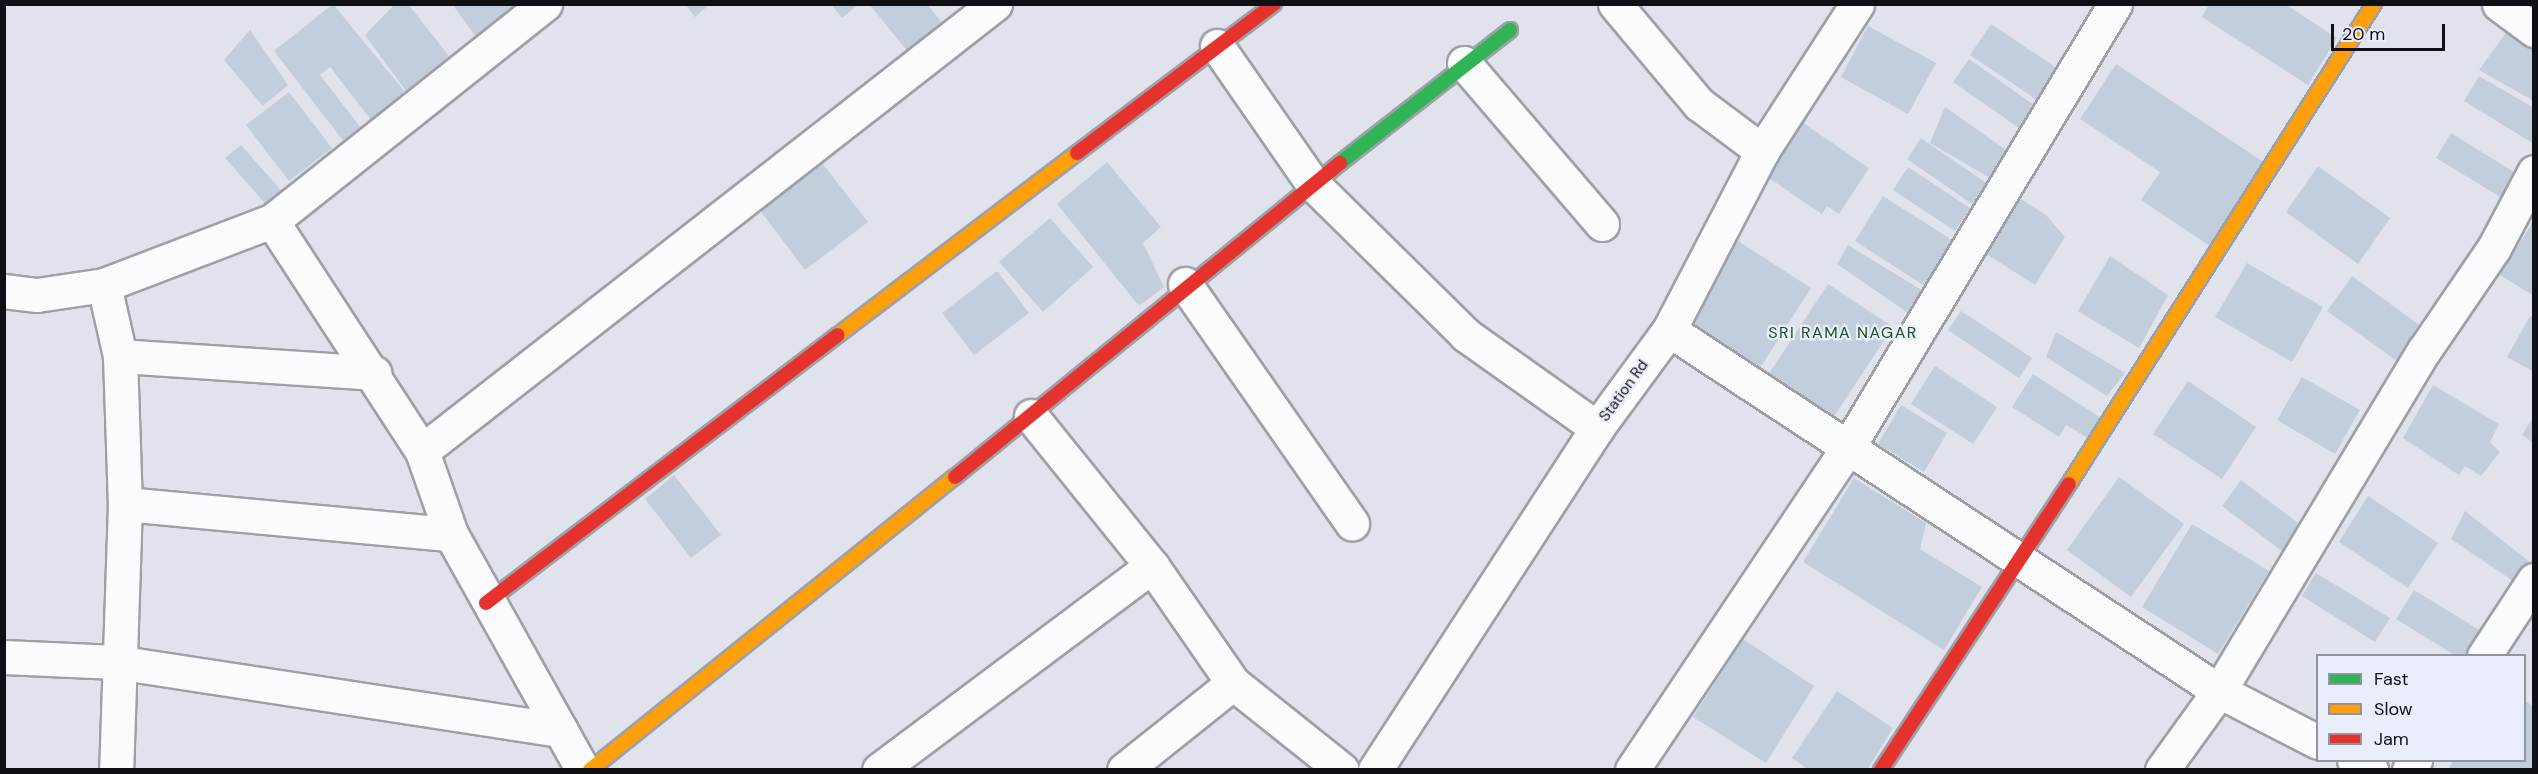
<!DOCTYPE html>
<style>
body{margin:0}
#map{position:relative;width:2538px;height:774px;overflow:hidden;background:#e0e3ec;font-family:"DM Sans",sans-serif}
div>[style]{position:absolute}
.building>*{inset:0;background:#c2cedb}
.roads{filter:drop-shadow(2px 0 #9ea0a7) drop-shadow(-2px 0 #9ea0a7) drop-shadow(0 2px #9ea0a7) drop-shadow(0 -2px #9ea0a7)}
.street>*{height:33px;margin:-16.5px;padding:0 16.5px;transform-origin:16.5px;border-radius:16.5px;background:#fafbfc}
.fast>*{height:14px;margin:-7px;padding:0 7px;transform-origin:7px;border-radius:7px;background:#30b455}
.slow>*{height:14px;margin:-7px;padding:0 7px;transform-origin:7px;border-radius:7px;background:#ff9f0a}
.jam>*{height:14px;margin:-7px;padding:0 7px;transform-origin:7px;border-radius:7px;background:#e5322d}
span{translate:-50% -50%;white-space:nowrap;text-align:center;line-height:1.15;-webkit-text-stroke:4.5px #e9edfc;paint-order:stroke}
.street-label{font-size:15px;color:#0e1016}
.neighbourhood-label{font-size:16px;color:#1c511c;letter-spacing:1.5px}
.frame{position:absolute;inset:0;border:6px solid #0e1016;pointer-events:none}
.legend{position:absolute;left:2316px;top:654px;width:210px;height:108px;box-sizing:border-box;background:#e9edfc;border:2px solid #9195a0;margin:0;padding:8px 10px;list-style:none;font-size:18px;color:#0e1016}
.legend li{display:flex;align-items:center;gap:12px;height:30px}
.legend b{width:30px;border:2px solid #9195a0}
.scale{position:absolute;left:2331px;top:24px;width:114px;height:27px;box-sizing:border-box;border:3px solid #0e1016;border-top:0;padding-left:8px;font-size:18px;line-height:21px;white-space:nowrap;color:#0e1016;-webkit-text-stroke:4px #e9edfc;paint-order:stroke}
</style>
<div id="map">
<div class="building">
<div style="clip-path:polygon(333px 4px,414px 103px,379px 130px,330px 67px,320px 75px,364px 132px,348px 147px,274px 51px)"></div>
<div style="clip-path:polygon(395px 4px,408px 4px,449px 56px,406px 91px,365px 35px)"></div>
<div style="clip-path:polygon(452px 4px,520px 4px,477px 38px)"></div>
<div style="clip-path:polygon(685px 4px,710px 4px,695px 17px)"></div>
<div style="clip-path:polygon(831px 4px,859px 4px,842px 18px)"></div>
<div style="clip-path:polygon(869px 4px,927px 4px,943px 24px,909px 53px)"></div>
<div style="clip-path:polygon(2209px 4px,2285px 4px,2337px 38px,2308px 85px,2202px 17px)"></div>
<div style="clip-path:polygon(1991px 24px,2058px 69px,2037px 100px,1970px 55px)"></div>
<div style="clip-path:polygon(1868px 26px,1936px 63px,1908px 114px,1841px 77px)"></div>
<div style="clip-path:polygon(250px 30px,288px 85px,263px 106px,224px 60px)"></div>
<div style="clip-path:polygon(2508px 30px,2534px 46px,2534px 101px,2479px 70px)"></div>
<div style="clip-path:polygon(1969px 59px,2034px 105px,2019px 128px,1953px 82px)"></div>
<div style="clip-path:polygon(2116px 64px,2265px 163px,2210px 246px,2141px 200px,2160px 172px,2080px 119px)"></div>
<div style="clip-path:polygon(2479px 76px,2534px 108px,2534px 144px,2464px 101px)"></div>
<div style="clip-path:polygon(289px 92px,332px 148px,289px 181px,246px 125px)"></div>
<div style="clip-path:polygon(1945px 107px,2006px 150px,1990px 178px,1930px 143px)"></div>
<div style="clip-path:polygon(1796px 118px,1869px 168px,1839px 214px,1827px 206px,1822px 214px,1760px 172px)"></div>
<div style="clip-path:polygon(2451px 133px,2522px 177px,2507px 201px,2436px 158px)"></div>
<div style="clip-path:polygon(1921px 138px,1986px 183px,1972px 204px,1907px 159px)"></div>
<div style="clip-path:polygon(241px 145px,287px 197px,271px 210px,225px 158px)"></div>
<div style="clip-path:polygon(1107px 162px,1161px 227px,1143px 243px,1164px 287px,1139px 306px,1057px 204px)"></div>
<div style="clip-path:polygon(822px 163px,868px 222px,805px 270px,759px 209px)"></div>
<div style="clip-path:polygon(2318px 166px,2390px 218px,2358px 264px,2286px 212px)"></div>
<div style="clip-path:polygon(1908px 167px,1970px 208px,1955px 231px,1893px 190px)"></div>
<div style="clip-path:polygon(2003px 188px,2046px 215px,2065px 237px,2035px 285px,1969px 243px)"></div>
<div style="clip-path:polygon(1883px 196px,1955px 242px,1926px 287px,1855px 241px)"></div>
<div style="clip-path:polygon(1050px 218px,1093px 267px,1043px 312px,999px 262px)"></div>
<div style="clip-path:polygon(2534px 220px,2534px 296px,2500px 275px)"></div>
<div style="clip-path:polygon(1738px 241px,1811px 288px,1760px 368px,1687px 321px)"></div>
<div style="clip-path:polygon(1848px 245px,1928px 294px,1911px 315px,1837px 264px)"></div>
<div style="clip-path:polygon(2110px 256px,2168px 295px,2139px 348px,2078px 311px)"></div>
<div style="clip-path:polygon(2247px 263px,2323px 307px,2292px 362px,2215px 317px)"></div>
<div style="clip-path:polygon(997px 271px,1029px 313px,974px 355px,942px 313px)"></div>
<div style="clip-path:polygon(2352px 276px,2422px 327px,2397px 361px,2327px 311px)"></div>
<div style="clip-path:polygon(1828px 284px,1893px 327px,1831px 421px,1766px 378px)"></div>
<div style="clip-path:polygon(1961px 311px,2032px 358px,2019px 378px,1948px 330px)"></div>
<div style="clip-path:polygon(2530px 316px,2534px 318px,2534px 372px,2507px 357px)"></div>
<div style="clip-path:polygon(2056px 332px,2125px 373px,2107px 396px,2046px 357px)"></div>
<div style="clip-path:polygon(1935px 366px,1997px 407px,1973px 444px,1911px 404px)"></div>
<div style="clip-path:polygon(2033px 374px,2101px 418px,2088px 438px,2066px 425px,2059px 437px,2012px 407px)"></div>
<div style="clip-path:polygon(2302px 377px,2360px 410px,2335px 454px,2277px 420px)"></div>
<div style="clip-path:polygon(2188px 381px,2256px 427px,2222px 479px,2153px 434px)"></div>
<div style="clip-path:polygon(2433px 385px,2499px 424px,2490px 442px,2500px 452px,2481px 476px,2465px 466px,2459px 475px,2403px 438px)"></div>
<div style="clip-path:polygon(1901px 405px,1947px 433px,1924px 472px,1878px 444px)"></div>
<div style="clip-path:polygon(2534px 416px,2534px 443px,2522px 435px)"></div>
<div style="clip-path:polygon(674px 475px,721px 535px,691px 558px,645px 499px)"></div>
<div style="clip-path:polygon(2119px 477px,2184px 524px,2131px 597px,2067px 550px)"></div>
<div style="clip-path:polygon(1854px 478px,1926px 523px,1920px 549px,1982px 587px,1944px 650px,1803px 562px)"></div>
<div style="clip-path:polygon(2241px 480px,2309px 531px,2290px 557px,2222px 506px)"></div>
<div style="clip-path:polygon(2368px 496px,2438px 543px,2408px 588px,2339px 542px)"></div>
<div style="clip-path:polygon(2465px 511px,2531px 563px,2516px 583px,2451px 539px)"></div>
<div style="clip-path:polygon(2192px 524px,2269px 571px,2218px 654px,2142px 607px)"></div>
<div style="clip-path:polygon(2316px 573px,2390px 618px,2375px 642px,2302px 596px)"></div>
<div style="clip-path:polygon(2414px 590px,2481px 631px,2466px 656px,2456px 656px,2396px 619px)"></div>
<div style="clip-path:polygon(1743px 639px,1814px 686px,1766px 763px,1693px 717px)"></div>
<div style="clip-path:polygon(1837px 691px,1893px 728px,1867px 770px,1809px 770px,1792px 758px)"></div>
<div style="clip-path:polygon(2524px 700px,2534px 707px,2534px 770px,2448px 770px,2454px 760px,2524px 760px)"></div>
</div>
<div class="roads">
<div class="street">
<div style="left:1615px;top:4px;width:131px;rotate:50deg"></div>
<div style="left:1699px;top:104px;width:79px;rotate:36.7deg"></div>
<div style="left:2499px;top:4px;width:44px;rotate:36.6deg"></div>
<div style="left:1217px;top:46px;width:168px;rotate:55.2deg"></div>
<div style="left:1313px;top:184px;width:215px;rotate:44.6deg"></div>
<div style="left:1466px;top:335px;width:161px;rotate:35.4deg"></div>
<div style="left:1464px;top:63px;width:212px;rotate:49.4deg"></div>
<div style="left:272px;top:221px;width:275px;rotate:56.9deg"></div>
<div style="left:422px;top:451px;width:88px;rotate:70.7deg"></div>
<div style="left:451px;top:534px;width:270px;rotate:60.8deg"></div>
<div style="left:1185px;top:284px;width:292px;rotate:55.1deg"></div>
<div style="left:104px;top:285px;width:73px;rotate:77.3deg"></div>
<div style="left:120px;top:356px;width:148px;rotate:88.1deg"></div>
<div style="left:125px;top:504px;width:266px;rotate:91.9deg"></div>
<div style="left:4px;top:291px;width:33px;rotate:7deg"></div>
<div style="left:37px;top:295px;width:68px;rotate:-8.5deg"></div>
<div style="left:104px;top:285px;width:180px;rotate:-20.9deg"></div>
<div style="left:272px;top:221px;width:349px;rotate:-38.5deg"></div>
<div style="left:1669px;top:330px;width:658px;rotate:33.28deg"></div>
<div style="left:2219px;top:691px;width:111px;rotate:27.3deg"></div>
<div style="left:120px;top:356px;width:255px;rotate:3.8deg"></div>
<div style="left:1031px;top:416px;width:193px;rotate:51.1deg"></div>
<div style="left:1152px;top:566px;width:142px;rotate:55.3deg"></div>
<div style="left:1233px;top:683px;width:139px;rotate:38.6deg"></div>
<div style="left:422px;top:451px;width:727px;rotate:-37.96deg"></div>
<div style="left:125px;top:504px;width:327px;rotate:5.3deg"></div>
<div style="left:2484px;top:656px;width:91px;rotate:-56.7deg"></div>
<div style="left:4px;top:657px;width:112px;rotate:2.6deg"></div>
<div style="left:116px;top:662px;width:450px;rotate:8.7deg"></div>
<div style="left:2354px;top:760px;width:20px;rotate:30deg"></div>
<div style="left:879px;top:770px;width:341px;rotate:-36.8deg"></div>
<div style="left:1124px;top:770px;width:139px;rotate:-38.6deg"></div>
<div style="left:1375px;top:770px;width:408px;rotate:-57deg"></div>
<div style="left:1597px;top:428px;width:122px;rotate:-53.7deg"></div>
<div style="left:1669px;top:330px;width:202px;rotate:-62.5deg"></div>
<div style="left:1762px;top:151px;width:175px;rotate:-57.1deg"></div>
<div style="left:1632px;top:770px;width:389px;rotate:-56.2deg"></div>
<div style="left:1848px;top:447px;width:517px;rotate:-58.92deg"></div>
<div style="left:2162px;top:770px;width:97px;rotate:-54.2deg"></div>
<div style="left:2219px;top:691px;width:396px;rotate:-59deg"></div>
<div style="left:2423px;top:352px;width:126px;rotate:-55.7deg"></div>
<div style="left:2494px;top:248px;width:86px;rotate:-62.2deg"></div>
<div style="left:2409px;top:770px;width:12px;rotate:-59deg"></div>
</div>
<div class="fast">
<div style="left:1340px;top:163px;width:216px;rotate:-38deg"></div>
</div>
<div class="slow">
<div style="left:838px;top:335px;width:300px;rotate:-37.3deg"></div>
<div style="left:2069px;top:484px;width:569px;rotate:-57.57deg"></div>
<div style="left:590px;top:770px;width:468px;rotate:-38.8deg"></div>
</div>
<div class="jam">
<div style="left:1077px;top:153px;width:247px;rotate:-37.1deg"></div>
<div style="left:955px;top:477px;width:497px;rotate:-39.2deg"></div>
<div style="left:486px;top:603px;width:442px;rotate:-37.3deg"></div>
<div style="left:1881px;top:770px;width:342px;rotate:-56.7deg"></div>
</div>
</div>
<div class="street-label">
<span style="left:1624px;top:391px;rotate:-54deg">Station Rd</span>
</div>
<div class="neighbourhood-label">
<span style="left:1843px;top:333px">SRI RAMA NAGAR</span>
</div>
<div class="frame"></div>
<ul class="legend">
<li><b style="height:8px;background:#30b455"></b>Fast</li>
<li><b style="height:8px;background:#ff9f0a"></b>Slow</li>
<li><b style="height:8px;background:#e5322d"></b>Jam</li>
</ul>
<div class="scale">20 m</div>
</div>
